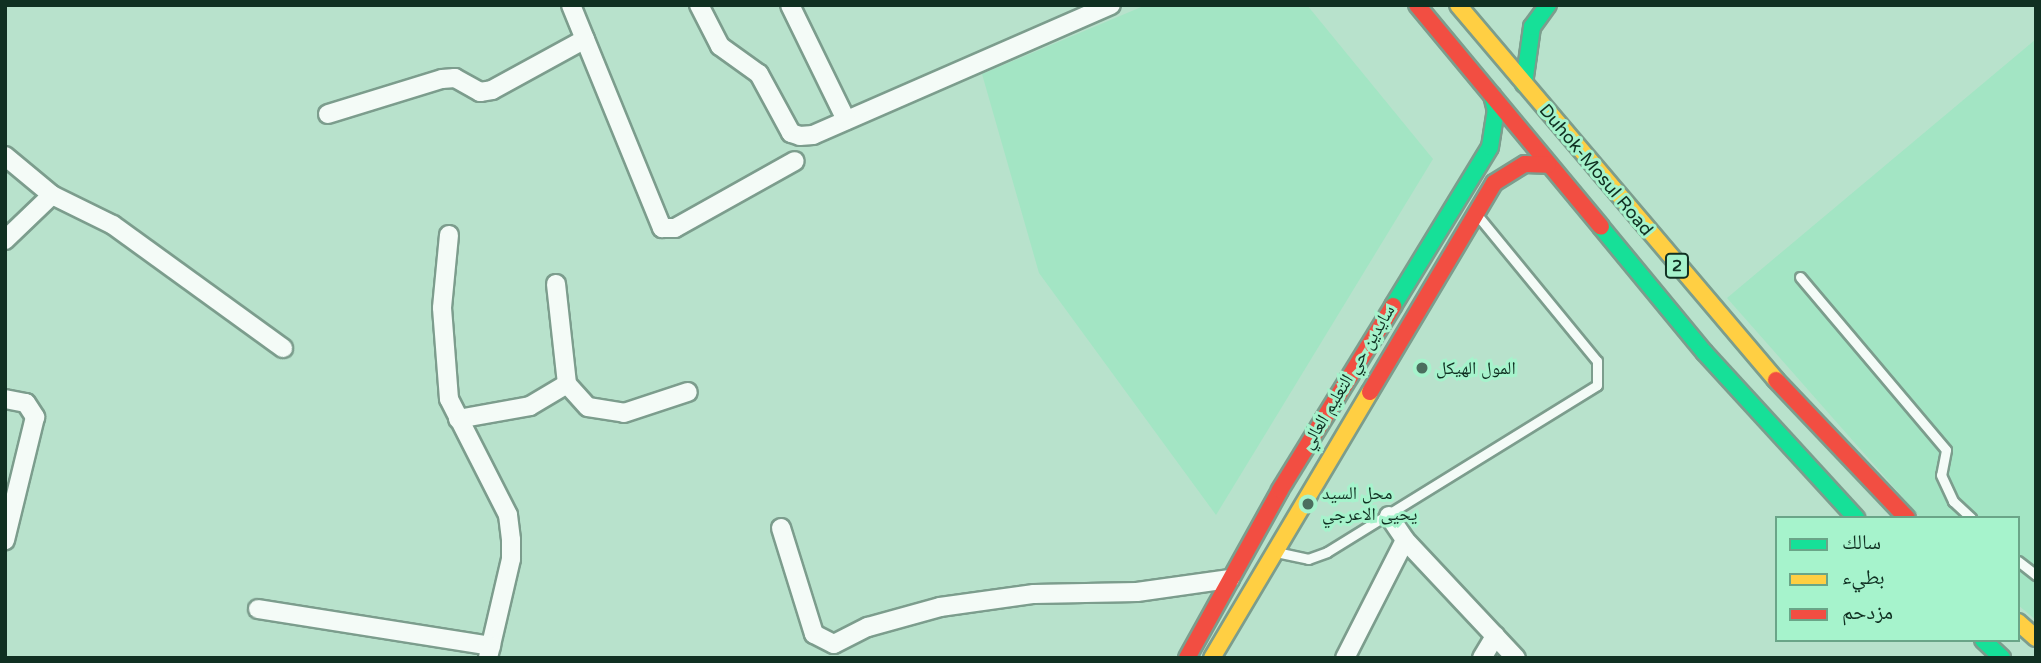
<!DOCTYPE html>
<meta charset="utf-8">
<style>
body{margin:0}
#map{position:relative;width:2041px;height:663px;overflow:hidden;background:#b8e2cc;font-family:"Varela Round","Noto Naskh Arabic",sans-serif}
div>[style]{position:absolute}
.built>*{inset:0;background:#a3e5c4}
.roads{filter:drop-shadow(2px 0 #7c9d8d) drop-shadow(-2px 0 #7c9d8d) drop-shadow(0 2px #7c9d8d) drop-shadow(0 -2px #7c9d8d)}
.lane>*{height:9px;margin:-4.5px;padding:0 4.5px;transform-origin:4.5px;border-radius:4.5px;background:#f4fbf7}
.street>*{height:18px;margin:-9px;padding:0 9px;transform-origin:9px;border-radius:9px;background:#f4fbf7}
.fast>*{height:16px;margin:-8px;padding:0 8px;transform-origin:8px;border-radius:8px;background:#16e098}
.slow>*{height:16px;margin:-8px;padding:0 8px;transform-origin:8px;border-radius:8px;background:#ffcf43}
.jam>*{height:16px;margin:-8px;padding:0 8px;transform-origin:8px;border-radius:8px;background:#f24e42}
.dots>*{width:19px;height:19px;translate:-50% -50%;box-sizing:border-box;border:4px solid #a6f3cc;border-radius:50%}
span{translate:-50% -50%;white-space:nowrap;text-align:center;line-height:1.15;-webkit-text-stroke:6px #a6f3cc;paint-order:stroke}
.shield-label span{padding:2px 5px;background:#a6f3cc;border:2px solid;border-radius:5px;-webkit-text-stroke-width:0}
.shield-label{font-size:16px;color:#103022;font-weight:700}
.street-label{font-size:18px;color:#103022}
.poi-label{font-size:18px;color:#103022}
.left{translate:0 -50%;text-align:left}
.frame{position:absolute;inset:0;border:7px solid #103022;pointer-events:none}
.legend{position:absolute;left:1775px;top:516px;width:245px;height:126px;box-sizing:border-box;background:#a6f3cc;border:2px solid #6aa588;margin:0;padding:9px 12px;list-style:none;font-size:21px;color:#103022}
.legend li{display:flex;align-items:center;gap:14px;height:35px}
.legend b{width:35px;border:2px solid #6aa588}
</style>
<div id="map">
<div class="built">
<div style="clip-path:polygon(1146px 5px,1307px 5px,1433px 159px,1216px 515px,1039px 273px,982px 74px)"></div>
<div style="clip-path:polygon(2036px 39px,2036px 620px,2018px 605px,2018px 518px,1921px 518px,1727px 298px)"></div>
</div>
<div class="roads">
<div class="lane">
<div style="left:1800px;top:277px;width:226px;rotate:49.8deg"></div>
<div style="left:1946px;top:450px;width:25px;rotate:101deg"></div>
<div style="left:1941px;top:475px;width:29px;rotate:65deg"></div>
<div style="left:1953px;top:501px;width:25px;rotate:43deg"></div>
<div style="left:1276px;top:552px;width:33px;rotate:12deg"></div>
<div style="left:1308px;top:559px;width:20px;rotate:-20deg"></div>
<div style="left:1327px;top:552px;width:317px;rotate:-31.7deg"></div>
<div style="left:1597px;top:385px;width:24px;rotate:-90deg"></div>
<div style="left:1597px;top:361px;width:188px;rotate:-129.4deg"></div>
<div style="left:2018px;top:561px;width:23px;rotate:38deg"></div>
</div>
<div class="street">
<div style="left:571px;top:5px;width:241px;rotate:67.8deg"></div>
<div style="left:662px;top:228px;width:13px"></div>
<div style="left:675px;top:228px;width:137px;rotate:-29.2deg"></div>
<div style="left:699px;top:5px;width:46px;rotate:62.9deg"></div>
<div style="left:720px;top:46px;width:48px;rotate:35.7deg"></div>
<div style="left:759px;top:74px;width:67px;rotate:61.5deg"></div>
<div style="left:791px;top:133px;width:9px;rotate:18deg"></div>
<div style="left:800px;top:136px;width:13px;rotate:-4deg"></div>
<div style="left:813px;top:135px;width:325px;rotate:-23.6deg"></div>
<div style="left:790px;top:5px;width:128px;rotate:64deg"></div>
<div style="left:328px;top:114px;width:119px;rotate:-17.1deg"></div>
<div style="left:442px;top:79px;width:13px;rotate:-4deg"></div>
<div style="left:455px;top:78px;width:29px;rotate:29deg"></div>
<div style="left:480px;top:92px;width:12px;rotate:-9deg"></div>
<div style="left:492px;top:90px;width:106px;rotate:-28.7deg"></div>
<div style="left:5px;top:156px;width:61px;rotate:39.7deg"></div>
<div style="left:52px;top:195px;width:68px;rotate:26.2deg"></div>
<div style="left:113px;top:225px;width:210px;rotate:35.9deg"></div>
<div style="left:449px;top:235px;width:73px;rotate:95.5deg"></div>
<div style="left:442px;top:308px;width:91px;rotate:85.6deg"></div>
<div style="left:449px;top:399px;width:130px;rotate:63deg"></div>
<div style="left:508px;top:515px;width:25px;rotate:83deg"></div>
<div style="left:511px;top:540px;width:19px;rotate:90deg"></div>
<div style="left:511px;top:559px;width:102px;rotate:103.1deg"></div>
<div style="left:5px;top:240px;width:65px;rotate:-43.8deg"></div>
<div style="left:556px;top:284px;width:101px;rotate:83.7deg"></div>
<div style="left:567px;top:384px;width:31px;rotate:48deg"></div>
<div style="left:588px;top:407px;width:36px;rotate:9deg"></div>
<div style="left:624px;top:413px;width:67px;rotate:-18.2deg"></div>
<div style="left:5px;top:399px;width:21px;rotate:11deg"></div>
<div style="left:26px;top:403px;width:17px;rotate:57deg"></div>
<div style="left:35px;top:417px;width:127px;rotate:103.7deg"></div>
<div style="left:458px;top:419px;width:73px;rotate:-10.2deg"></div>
<div style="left:530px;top:406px;width:43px;rotate:-30.7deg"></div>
<div style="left:1389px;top:516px;width:29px;rotate:56deg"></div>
<div style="left:1405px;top:540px;width:162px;rotate:46.8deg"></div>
<div style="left:781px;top:528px;width:111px;rotate:72.7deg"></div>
<div style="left:814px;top:634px;width:22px;rotate:27deg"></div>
<div style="left:834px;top:644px;width:38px;rotate:-27deg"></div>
<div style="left:868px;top:627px;width:75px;rotate:-15.5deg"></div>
<div style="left:940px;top:607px;width:95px;rotate:-7.9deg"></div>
<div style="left:1034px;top:594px;width:103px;rotate:-1.1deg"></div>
<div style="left:1137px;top:592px;width:94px;rotate:-8deg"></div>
<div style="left:258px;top:609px;width:236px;rotate:9deg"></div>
<div style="left:1345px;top:658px;width:132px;rotate:-63deg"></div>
<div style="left:1482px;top:658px;width:26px;rotate:-59deg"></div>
</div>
<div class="fast">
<div style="left:1524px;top:84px;width:58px;rotate:-82deg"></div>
<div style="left:1532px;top:27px;width:27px;rotate:-54deg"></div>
<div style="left:1601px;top:227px;width:163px;rotate:50.5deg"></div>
<div style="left:1705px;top:353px;width:224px;rotate:47.5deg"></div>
<div style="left:1393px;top:306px;width:186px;rotate:-58.6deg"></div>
<div style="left:1490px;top:147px;width:36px;rotate:-81deg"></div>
<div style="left:1496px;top:111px;width:16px;rotate:-104deg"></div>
<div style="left:1983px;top:640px;width:26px;rotate:43deg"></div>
</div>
<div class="slow">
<div style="left:1458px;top:5px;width:492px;rotate:49.7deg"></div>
<div style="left:2018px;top:622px;width:24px;rotate:42deg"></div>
<div style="left:1212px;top:658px;width:309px;rotate:-59.3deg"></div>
</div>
<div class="jam">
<div style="left:1417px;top:5px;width:288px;rotate:50.3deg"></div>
<div style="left:1776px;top:380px;width:190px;rotate:46.5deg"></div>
<div style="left:1370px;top:392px;width:243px;rotate:-59.3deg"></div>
<div style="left:1494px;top:183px;width:36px;rotate:-32deg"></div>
<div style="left:1525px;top:164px;width:23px;rotate:2deg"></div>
<div style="left:1187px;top:658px;width:192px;rotate:-61deg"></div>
<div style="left:1280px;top:490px;width:216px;rotate:-58.4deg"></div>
</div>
</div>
<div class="dots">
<div style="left:1422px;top:368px;background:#4b6e5e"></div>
<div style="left:1308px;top:504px;background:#4b6e5e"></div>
</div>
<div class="shield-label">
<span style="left:1677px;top:266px">2</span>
</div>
<div class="street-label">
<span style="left:1596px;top:170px;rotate:50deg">Duhok-Mosul Road</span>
<span style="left:1348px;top:377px;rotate:-59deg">سايدين حي التعليم العالي</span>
</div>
<div class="poi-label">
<span class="left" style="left:1436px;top:368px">المول الهيكل</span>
<span class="left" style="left:1322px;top:504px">محل السيد<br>يحيى الاعرجي</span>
</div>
<div class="frame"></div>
<ul class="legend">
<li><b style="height:9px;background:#16e098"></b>سالك</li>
<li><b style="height:9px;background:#ffcf43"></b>بطيء</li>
<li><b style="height:9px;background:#f24e42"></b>مزدحم</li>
</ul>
</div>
